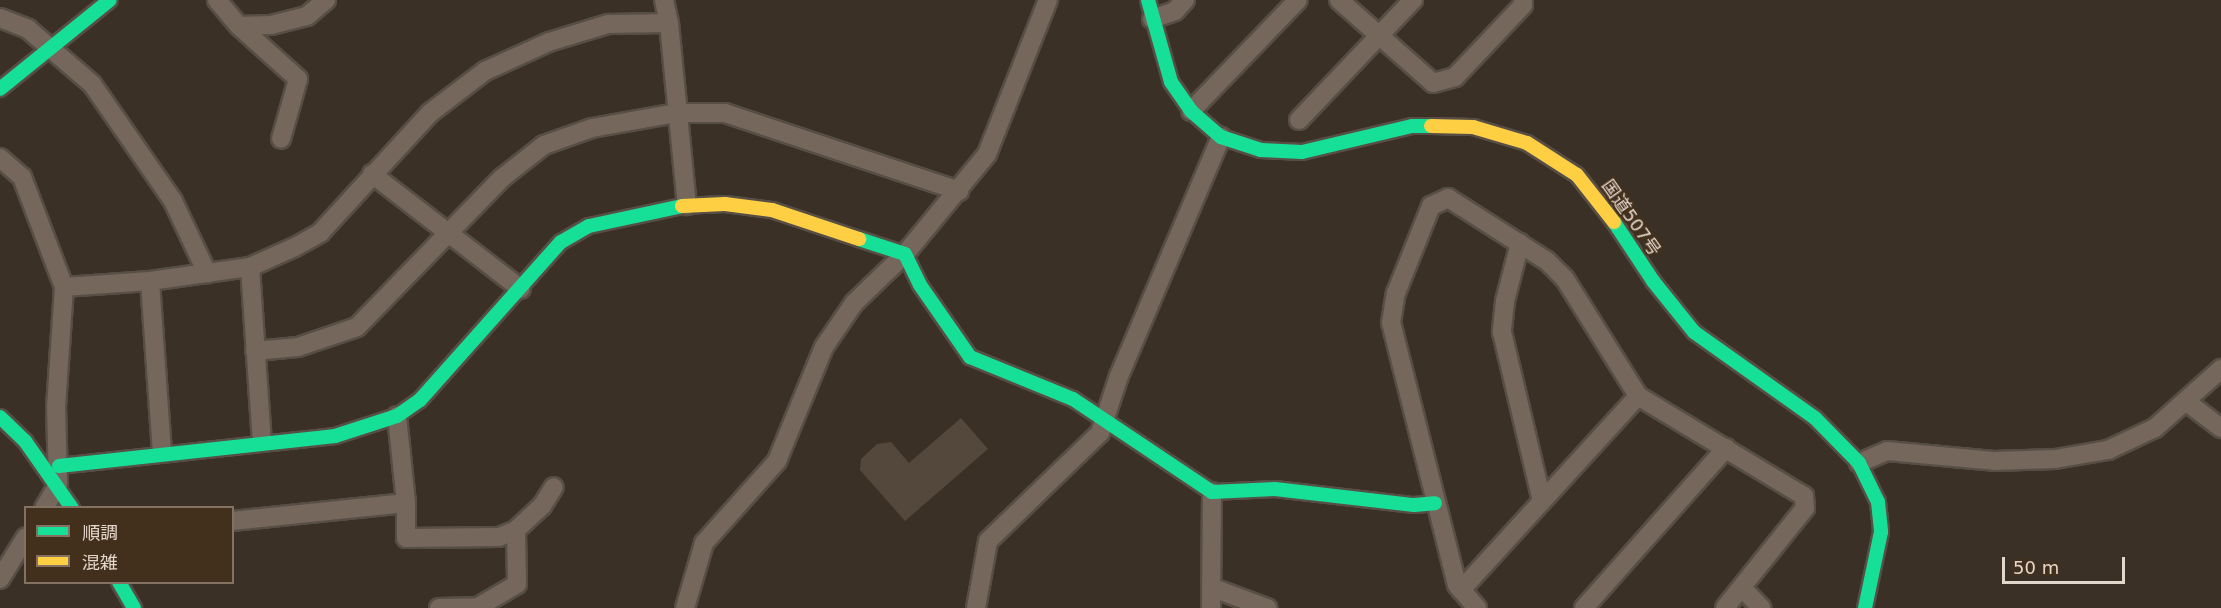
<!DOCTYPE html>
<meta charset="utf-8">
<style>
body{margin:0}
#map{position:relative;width:2221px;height:608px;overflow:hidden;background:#3a3025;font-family:"DejaVu Sans","Noto Sans JP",sans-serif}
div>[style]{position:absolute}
.building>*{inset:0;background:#54483c}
.roads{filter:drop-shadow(2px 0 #574e45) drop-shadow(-2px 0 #574e45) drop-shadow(0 2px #574e45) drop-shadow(0 -2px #574e45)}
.street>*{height:18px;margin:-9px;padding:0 9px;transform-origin:9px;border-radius:9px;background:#75675b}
.fast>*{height:14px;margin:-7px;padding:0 7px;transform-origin:7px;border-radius:7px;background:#16e098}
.slow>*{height:14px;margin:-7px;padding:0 7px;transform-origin:7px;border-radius:7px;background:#ffcf43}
span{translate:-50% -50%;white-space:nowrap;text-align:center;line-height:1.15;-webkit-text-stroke:4.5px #43301c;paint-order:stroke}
.street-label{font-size:18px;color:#e3d6cb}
.legend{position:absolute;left:24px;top:506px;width:210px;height:78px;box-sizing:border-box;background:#43301c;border:2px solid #837262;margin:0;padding:8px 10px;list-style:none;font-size:18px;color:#e3d6cb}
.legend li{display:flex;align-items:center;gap:12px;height:30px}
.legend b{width:30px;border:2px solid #837262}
.scale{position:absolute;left:2002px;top:557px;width:123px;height:27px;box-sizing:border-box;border:3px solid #e3d6cb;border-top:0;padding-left:8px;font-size:18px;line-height:21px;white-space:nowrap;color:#e3d6cb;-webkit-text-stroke:4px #43301c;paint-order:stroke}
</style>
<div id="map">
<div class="building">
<div style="clip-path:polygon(961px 418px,988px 449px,905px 521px,860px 470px,861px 459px,877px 444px,891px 442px,909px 463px)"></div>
</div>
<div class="roads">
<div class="street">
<div style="left:217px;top:0;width:34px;rotate:50deg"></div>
<div style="left:239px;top:26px;width:32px;rotate:-2deg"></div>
<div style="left:271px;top:25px;width:37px;rotate:-14deg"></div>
<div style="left:307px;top:16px;width:25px;rotate:-40deg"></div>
<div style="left:664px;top:0;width:24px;rotate:78deg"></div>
<div style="left:1339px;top:0;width:125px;rotate:41.4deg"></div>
<div style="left:1433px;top:83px;width:23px;rotate:-15deg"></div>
<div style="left:1455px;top:77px;width:99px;rotate:-46.6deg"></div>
<div style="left:1523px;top:5px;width:5px;rotate:-90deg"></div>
<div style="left:0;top:18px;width:30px;rotate:21deg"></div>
<div style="left:28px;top:29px;width:84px;rotate:40.7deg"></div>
<div style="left:92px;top:84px;width:142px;rotate:55.3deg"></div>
<div style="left:173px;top:201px;width:80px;rotate:64.7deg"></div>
<div style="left:1152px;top:19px;width:24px;rotate:-19deg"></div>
<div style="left:1175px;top:11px;width:15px;rotate:-48deg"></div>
<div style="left:239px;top:26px;width:79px;rotate:41.9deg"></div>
<div style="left:298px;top:79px;width:62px;rotate:105.8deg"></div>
<div style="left:1191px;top:111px;width:154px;rotate:-46.1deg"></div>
<div style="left:1299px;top:120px;width:166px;rotate:-46.5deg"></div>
<div style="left:0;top:158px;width:29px;rotate:41deg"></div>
<div style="left:22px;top:177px;width:118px;rotate:69.1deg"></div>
<div style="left:64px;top:287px;width:119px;rotate:93.8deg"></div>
<div style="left:56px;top:406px;width:79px;rotate:88.5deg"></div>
<div style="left:58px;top:485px;width:27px;rotate:121deg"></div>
<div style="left:372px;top:174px;width:188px;rotate:37.7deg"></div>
<div style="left:1520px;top:243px;width:60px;rotate:104.5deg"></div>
<div style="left:1505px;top:301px;width:31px;rotate:96deg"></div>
<div style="left:1502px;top:332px;width:174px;rotate:76.7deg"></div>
<div style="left:250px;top:267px;width:175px;rotate:86.1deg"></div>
<div style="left:150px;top:281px;width:171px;rotate:86deg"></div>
<div style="left:64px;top:287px;width:86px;rotate:-4deg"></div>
<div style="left:150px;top:281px;width:101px;rotate:-8deg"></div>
<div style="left:250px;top:267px;width:49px;rotate:-24deg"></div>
<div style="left:295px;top:247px;width:29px;rotate:-29deg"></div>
<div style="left:320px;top:233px;width:163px;rotate:-47.5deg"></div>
<div style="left:430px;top:113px;width:69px;rotate:-37.4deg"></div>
<div style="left:485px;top:71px;width:70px;rotate:-24.4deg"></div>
<div style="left:549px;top:42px;width:62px;rotate:-17deg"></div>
<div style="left:608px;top:24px;width:61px;rotate:-0.9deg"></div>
<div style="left:669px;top:23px;width:183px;rotate:84.4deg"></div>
<div style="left:255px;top:351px;width:43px;rotate:-5.3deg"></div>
<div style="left:298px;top:347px;width:62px;rotate:-18.7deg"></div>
<div style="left:357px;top:327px;width:208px;rotate:-45.8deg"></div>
<div style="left:502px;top:178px;width:53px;rotate:-38.2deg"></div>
<div style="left:544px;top:145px;width:51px;rotate:-19.5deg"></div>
<div style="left:592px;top:128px;width:85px;rotate:-10.1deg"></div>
<div style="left:676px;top:113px;width:49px"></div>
<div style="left:725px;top:113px;width:247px;rotate:18.4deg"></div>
<div style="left:2187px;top:402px;width:43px;rotate:37.4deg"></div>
<div style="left:397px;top:416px;width:87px;rotate:84.1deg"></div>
<div style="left:406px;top:503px;width:35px;rotate:90deg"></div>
<div style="left:406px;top:538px;width:93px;rotate:-0.6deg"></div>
<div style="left:499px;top:537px;width:18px;rotate:-22deg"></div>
<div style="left:516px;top:530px;width:35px;rotate:-43deg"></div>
<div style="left:542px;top:506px;width:22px;rotate:-58deg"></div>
<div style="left:1859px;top:463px;width:30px;rotate:-23deg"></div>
<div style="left:1887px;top:451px;width:107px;rotate:5.3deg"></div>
<div style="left:1994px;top:461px;width:61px;rotate:-1.9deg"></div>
<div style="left:2055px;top:459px;width:54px;rotate:-9.6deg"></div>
<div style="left:2108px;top:450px;width:52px;rotate:-25.1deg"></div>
<div style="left:2155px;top:428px;width:89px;rotate:-41.8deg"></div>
<div style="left:232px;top:521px;width:175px;rotate:-5.9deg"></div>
<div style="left:0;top:579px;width:49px;rotate:-58.2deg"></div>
<div style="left:1213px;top:588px;width:58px;rotate:20.3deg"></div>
<div style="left:1742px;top:588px;width:28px;rotate:46deg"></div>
<div style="left:1461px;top:590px;width:263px;rotate:-47.6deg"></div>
<div style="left:439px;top:608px;width:39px;rotate:-1deg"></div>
<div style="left:478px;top:607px;width:45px;rotate:-30.5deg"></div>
<div style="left:517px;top:584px;width:54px;rotate:-91.1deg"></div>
<div style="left:685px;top:608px;width:68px;rotate:-73.7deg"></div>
<div style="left:704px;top:543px;width:110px;rotate:-48.3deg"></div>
<div style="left:777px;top:461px;width:123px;rotate:-67.6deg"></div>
<div style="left:824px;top:347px;width:53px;rotate:-55.7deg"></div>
<div style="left:854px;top:303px;width:71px;rotate:-43.9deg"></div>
<div style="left:905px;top:254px;width:129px;rotate:-50.6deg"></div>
<div style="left:987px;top:154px;width:166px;rotate:-68.4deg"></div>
<div style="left:976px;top:608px;width:68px;rotate:-79.8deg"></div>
<div style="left:988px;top:541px;width:156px;rotate:-44deg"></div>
<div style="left:1100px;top:433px;width:60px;rotate:-71.6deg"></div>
<div style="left:1119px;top:376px;width:260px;rotate:-66.9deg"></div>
<div style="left:1211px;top:608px;width:116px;rotate:-89.5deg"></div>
<div style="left:1477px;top:608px;width:30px;rotate:-131deg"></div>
<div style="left:1457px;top:585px;width:270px;rotate:-104.1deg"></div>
<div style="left:1391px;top:323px;width:30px;rotate:-81deg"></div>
<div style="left:1396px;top:293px;width:94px;rotate:-68.1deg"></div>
<div style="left:1431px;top:206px;width:19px;rotate:-25deg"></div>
<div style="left:1448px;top:198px;width:117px;rotate:32.5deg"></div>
<div style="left:1547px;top:261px;width:25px;rotate:45deg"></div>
<div style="left:1565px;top:279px;width:138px;rotate:58deg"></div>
<div style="left:1638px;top:396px;width:194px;rotate:31.1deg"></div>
<div style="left:1804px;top:496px;width:12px;rotate:85deg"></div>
<div style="left:1805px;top:508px;width:128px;rotate:128.7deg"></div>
<div style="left:1584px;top:608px;width:214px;rotate:-48.4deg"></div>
</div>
<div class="fast">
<div style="left:1148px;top:0;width:85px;rotate:74.3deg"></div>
<div style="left:1171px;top:82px;width:35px;rotate:55deg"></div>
<div style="left:1191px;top:111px;width:40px;rotate:41deg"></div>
<div style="left:1221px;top:137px;width:42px;rotate:18deg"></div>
<div style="left:1261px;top:150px;width:41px;rotate:2.8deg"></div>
<div style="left:1302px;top:152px;width:113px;rotate:-13.3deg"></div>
<div style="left:1412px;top:126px;width:19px"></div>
<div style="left:0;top:89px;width:141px;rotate:-39deg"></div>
<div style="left:1614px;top:222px;width:71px;rotate:56.5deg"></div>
<div style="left:1653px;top:281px;width:65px;rotate:51.2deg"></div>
<div style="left:1694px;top:332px;width:148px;rotate:35.4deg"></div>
<div style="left:1815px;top:418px;width:63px;rotate:45.6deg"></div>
<div style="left:1859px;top:463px;width:43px;rotate:64deg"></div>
<div style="left:1878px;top:502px;width:30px;rotate:84deg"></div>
<div style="left:1881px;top:532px;width:78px;rotate:101.9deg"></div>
<div style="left:859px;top:239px;width:48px;rotate:18.1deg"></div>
<div style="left:905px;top:254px;width:34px;rotate:64deg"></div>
<div style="left:920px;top:285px;width:88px;rotate:55.2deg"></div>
<div style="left:970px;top:357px;width:111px;rotate:22.2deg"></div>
<div style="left:1073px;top:399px;width:167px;rotate:33.8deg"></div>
<div style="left:1212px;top:492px;width:63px;rotate:-2.7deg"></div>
<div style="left:1275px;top:489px;width:140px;rotate:6.6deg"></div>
<div style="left:1414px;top:505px;width:21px;rotate:-5deg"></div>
<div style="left:0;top:417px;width:35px;rotate:44deg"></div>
<div style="left:25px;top:441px;width:82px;rotate:55deg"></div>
<div style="left:59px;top:466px;width:278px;rotate:-6.2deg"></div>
<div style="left:335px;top:436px;width:65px;rotate:-17.9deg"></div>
<div style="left:397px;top:416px;width:28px;rotate:-35deg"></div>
<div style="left:420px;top:400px;width:212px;rotate:-48.3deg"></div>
<div style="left:561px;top:242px;width:32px;rotate:-30deg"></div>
<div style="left:589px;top:226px;width:95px;rotate:-12.1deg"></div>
<div style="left:119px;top:582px;width:30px;rotate:60deg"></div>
</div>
<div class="slow">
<div style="left:1431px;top:126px;width:42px;rotate:1.4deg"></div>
<div style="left:1473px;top:127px;width:56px;rotate:16.5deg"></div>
<div style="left:1527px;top:143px;width:59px;rotate:32.6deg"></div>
<div style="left:1577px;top:175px;width:60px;rotate:51.8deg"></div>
<div style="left:682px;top:206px;width:43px;rotate:-2.7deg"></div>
<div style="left:725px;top:204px;width:47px;rotate:7.3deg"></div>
<div style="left:772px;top:210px;width:92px;rotate:18.4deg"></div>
</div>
</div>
<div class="street-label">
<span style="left:1631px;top:218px;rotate:55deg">国道507号</span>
</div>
<ul class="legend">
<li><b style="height:8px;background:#16e098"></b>順調</li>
<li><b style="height:8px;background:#ffcf43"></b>混雑</li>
</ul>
<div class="scale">50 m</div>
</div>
